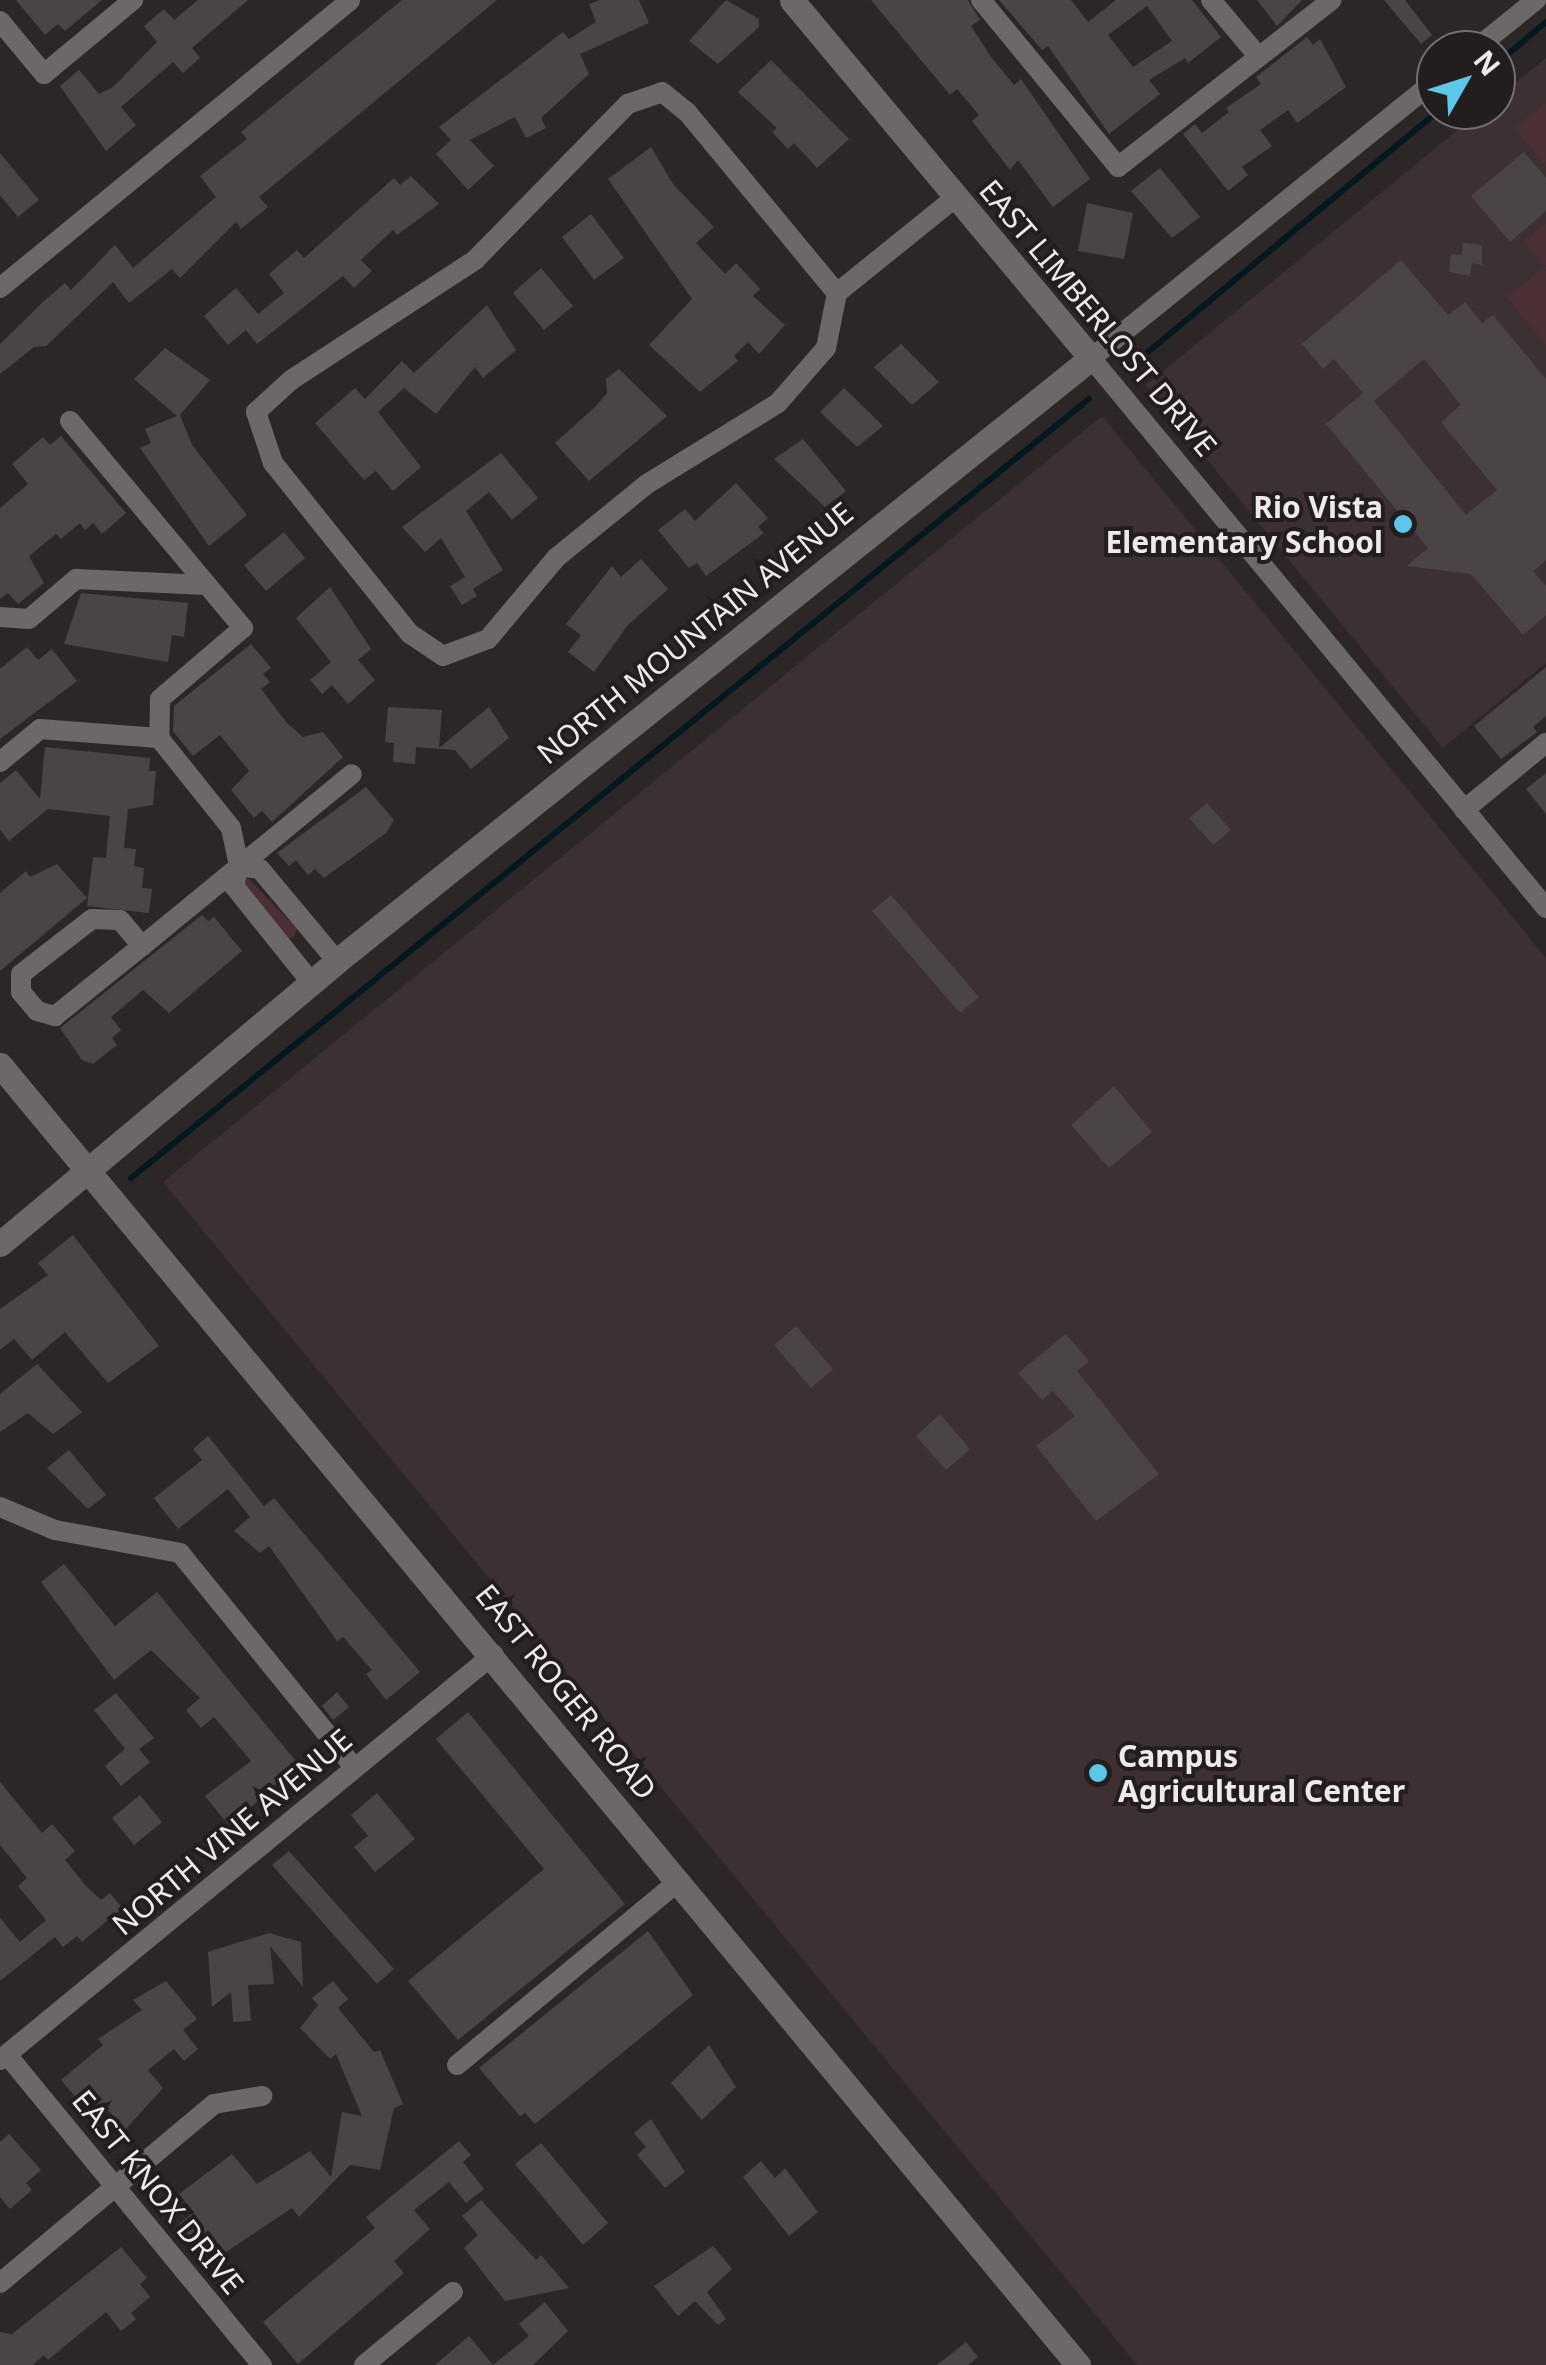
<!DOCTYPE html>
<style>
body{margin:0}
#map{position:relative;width:1546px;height:2365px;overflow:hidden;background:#2d2627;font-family:"Noto Sans",sans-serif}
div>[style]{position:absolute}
.built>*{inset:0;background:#3d3032}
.green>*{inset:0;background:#4a3034}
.stream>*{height:6px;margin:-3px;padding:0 3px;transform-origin:3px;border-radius:3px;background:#03181f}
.building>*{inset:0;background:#4b4445}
.minor>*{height:20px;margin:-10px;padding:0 10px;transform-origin:10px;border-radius:10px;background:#6c6869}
.tertiary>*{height:25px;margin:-12.5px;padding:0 12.5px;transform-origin:12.5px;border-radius:12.5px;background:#6c6869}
.dots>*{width:28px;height:28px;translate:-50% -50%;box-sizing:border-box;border:5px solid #231d1e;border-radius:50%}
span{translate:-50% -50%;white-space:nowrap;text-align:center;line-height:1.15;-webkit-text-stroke:8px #231d1e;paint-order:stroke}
.street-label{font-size:30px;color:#eeeaea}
.poi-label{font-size:30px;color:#eeeaea;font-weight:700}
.right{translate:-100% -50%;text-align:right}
.left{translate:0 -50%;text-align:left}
.north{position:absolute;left:1416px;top:30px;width:100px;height:100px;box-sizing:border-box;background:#231d1e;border:2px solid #746f70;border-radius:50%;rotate:51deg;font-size:28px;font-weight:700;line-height:40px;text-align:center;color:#eeeaea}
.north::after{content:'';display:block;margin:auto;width:35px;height:45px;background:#5cc7e8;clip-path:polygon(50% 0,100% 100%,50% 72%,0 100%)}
</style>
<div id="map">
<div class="built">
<div style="clip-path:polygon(1546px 58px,1546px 663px,1443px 748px,1146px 385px,1482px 110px,1496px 110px,1496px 99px)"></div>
<div style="clip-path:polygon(1102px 416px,1546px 958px,1546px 2365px,1137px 2365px,163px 1182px)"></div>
</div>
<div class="green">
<div style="clip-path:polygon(1546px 102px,1546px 167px,1515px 128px)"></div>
<div style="clip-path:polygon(1546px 223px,1546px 345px,1507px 297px,1546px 266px,1524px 242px)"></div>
<div style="clip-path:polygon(246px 876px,297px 929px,294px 936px,288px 939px,244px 888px)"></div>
</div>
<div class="stream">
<div style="left:1496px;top:64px;width:65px;rotate:-40deg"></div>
<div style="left:1142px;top:357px;width:387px;rotate:-39.7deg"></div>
<div style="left:131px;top:1178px;width:1235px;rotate:-39.12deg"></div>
</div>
<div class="building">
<div style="clip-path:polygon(16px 0,102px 0,65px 31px,58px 24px,45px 35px)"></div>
<div style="clip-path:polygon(198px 0,248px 0,192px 48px,200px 58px,183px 73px,173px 62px,121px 107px,136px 125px,106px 151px,60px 86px,79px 70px,99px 94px,113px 87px,157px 42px,144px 26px,164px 9px,174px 20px)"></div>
<div style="clip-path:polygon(402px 0,497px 0,259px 197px,268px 207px,241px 229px,236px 222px,180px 278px,172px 269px,129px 303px,113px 282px,46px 346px,34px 347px,0 374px,0 344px,43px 302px,65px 283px,71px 290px,115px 245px,133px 268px,216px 197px,200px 176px,247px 139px,241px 132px)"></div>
<div style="clip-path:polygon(600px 0,639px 0,649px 23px,580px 54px,589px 74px,541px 118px,546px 128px,526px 138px,515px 117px,470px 140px,494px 166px,468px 190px,436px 154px,451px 140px,439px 127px,563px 32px,569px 39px,596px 22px,589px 4px)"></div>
<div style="clip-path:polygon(726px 0,759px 19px,759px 27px,718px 64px,689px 41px)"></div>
<div style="clip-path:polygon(871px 0,968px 0,980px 20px,971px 26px,991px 57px,1014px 85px,1021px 79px,1090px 179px,1053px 207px,1018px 160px,1010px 170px,972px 121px,979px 115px,957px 89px,950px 95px)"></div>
<div style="clip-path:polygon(evenodd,999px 0,1071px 0,1088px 22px,1116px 0,1192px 0,1221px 37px,1188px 63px,1185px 58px,1149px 80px,1160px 94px,1109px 134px,1048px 46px,1042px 50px,999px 0,1147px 6px,1172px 41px,1133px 67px,1108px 35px,1147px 6px)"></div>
<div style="clip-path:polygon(1257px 0,1302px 0,1277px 26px)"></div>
<div style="clip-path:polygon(1384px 0,1405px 0,1432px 35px,1421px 44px)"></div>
<div style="clip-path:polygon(1307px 37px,1313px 45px,1320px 39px,1346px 87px,1297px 123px,1288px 110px,1260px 130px,1272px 146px,1242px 167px,1248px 175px,1228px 191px,1183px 134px,1195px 124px,1202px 133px,1229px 112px,1226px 108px,1261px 84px,1256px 77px)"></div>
<div style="clip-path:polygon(771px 60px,849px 139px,817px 168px,794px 143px,788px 149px,772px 132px,777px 128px,738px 92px)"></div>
<div style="clip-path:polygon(651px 147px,673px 184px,714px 227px,696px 243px,725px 274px,736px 263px,760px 289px,753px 296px,785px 325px,759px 354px,748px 342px,734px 356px,738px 361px,700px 392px,649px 345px,692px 299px,608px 179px)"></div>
<div style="clip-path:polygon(1524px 152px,1546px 178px,1546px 211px,1510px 242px,1471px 196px)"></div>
<div style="clip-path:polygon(0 153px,39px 200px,18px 217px,0 195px)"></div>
<div style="clip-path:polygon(1160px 168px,1200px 217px,1172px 238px,1131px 191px)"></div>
<div style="clip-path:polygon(411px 176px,439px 204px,397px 235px,393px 230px,361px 260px,372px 271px,354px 288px,343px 276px,257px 344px,246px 330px,228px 345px,204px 316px,236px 288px,258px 314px,284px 293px,269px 274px,297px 250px,304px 258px,394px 178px,400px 185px)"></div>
<div style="clip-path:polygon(1087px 203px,1133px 213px,1124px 259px,1078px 251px)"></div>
<div style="clip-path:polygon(591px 214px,624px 258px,594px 280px,562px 237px)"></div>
<div style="clip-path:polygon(1463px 243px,1482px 245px,1482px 265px,1472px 263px,1470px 276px,1449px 272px,1451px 254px,1462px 255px)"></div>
<div style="clip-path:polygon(evenodd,1401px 260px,1448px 315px,1465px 302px,1482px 323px,1493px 315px,1546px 379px,1546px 560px,1533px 571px,1546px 586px,1546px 615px,1523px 635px,1471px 574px,1407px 566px,1428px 548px,1326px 424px,1363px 393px,1334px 359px,1323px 369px,1302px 344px,1401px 260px,1424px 359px,1461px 405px,1441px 422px,1497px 490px,1466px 515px,1374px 401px,1424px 359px)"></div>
<div style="clip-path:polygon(541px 268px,573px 306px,544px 330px,513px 293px)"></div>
<div style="clip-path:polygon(487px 305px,516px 350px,483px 378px,475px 367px,436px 414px,404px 388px,378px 412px,421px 467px,393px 491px,376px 471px,364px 480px,315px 423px,355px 388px,365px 399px,402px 361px,414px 373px)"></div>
<div style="clip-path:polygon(901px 344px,939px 382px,912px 405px,874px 367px)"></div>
<div style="clip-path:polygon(165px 348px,210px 380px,180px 415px,192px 445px,247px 515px,209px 546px,140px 448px,151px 443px,145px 429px,177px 416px,134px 379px)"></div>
<div style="clip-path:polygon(619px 369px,667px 416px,589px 481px,555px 443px,596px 406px,607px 393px,606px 379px)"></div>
<div style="clip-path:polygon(844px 388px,883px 426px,857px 447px,820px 412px)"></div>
<div style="clip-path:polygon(61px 436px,126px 513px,102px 534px,93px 523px,85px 530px,80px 523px,61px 539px,56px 534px,29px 556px,44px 583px,18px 604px,8px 593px,0 599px,0 508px,28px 484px,12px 464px,43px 437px,50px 445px)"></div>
<div style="clip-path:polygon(803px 439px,846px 491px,825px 507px,774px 459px)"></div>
<div style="clip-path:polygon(501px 453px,538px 498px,512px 520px,489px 492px,466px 511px,503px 570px,473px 589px,477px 596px,462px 605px,450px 586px,465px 577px,441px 538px,425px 552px,402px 527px)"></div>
<div style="clip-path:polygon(736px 483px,768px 518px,758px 527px,764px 533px,706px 576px,697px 563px,689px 568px,658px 530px,685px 509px,695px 521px)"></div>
<div style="clip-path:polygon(284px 532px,305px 558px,266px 591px,244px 565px)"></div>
<div style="clip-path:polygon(641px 559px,668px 589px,628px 625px,594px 672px,568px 652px,581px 635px,566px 624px,612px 566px,621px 577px)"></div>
<div style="clip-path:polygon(330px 587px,371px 649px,358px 660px,375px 680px,348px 704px,332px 685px,322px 694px,310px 680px,331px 662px,296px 618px)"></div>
<div style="clip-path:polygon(81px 593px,188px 603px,184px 637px,172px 635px,168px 662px,64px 644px)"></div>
<div style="clip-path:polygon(251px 644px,271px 668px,263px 674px,270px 682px,261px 689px,287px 723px,303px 737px,323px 732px,343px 757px,272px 822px,262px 811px,254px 818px,231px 790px,249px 771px,220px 735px,193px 756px,173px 731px,174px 706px)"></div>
<div style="clip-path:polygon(27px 647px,38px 660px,52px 649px,77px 681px,0 739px,0 669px)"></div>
<div style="clip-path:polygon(1546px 667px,1546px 716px,1533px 727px,1537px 732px,1501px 759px,1474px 726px)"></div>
<div style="clip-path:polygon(388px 707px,442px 710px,439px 748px,489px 707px,509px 738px,471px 769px,455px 750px,416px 747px,415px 764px,393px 762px,394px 743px,385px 742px)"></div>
<div style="clip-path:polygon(45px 747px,150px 758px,149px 771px,156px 771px,153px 805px,128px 809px,124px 848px,136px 849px,134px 866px,144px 868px,142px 888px,152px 889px,149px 913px,87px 906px,93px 857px,106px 858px,110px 816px,48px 809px,9px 841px,0 830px,0 783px,16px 770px,40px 799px)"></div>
<div style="clip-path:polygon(1546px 773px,1546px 814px,1526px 789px)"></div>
<div style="clip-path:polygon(366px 787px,394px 820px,386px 833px,324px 878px,315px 869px,308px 875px,296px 860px,289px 866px,277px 853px)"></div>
<div style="clip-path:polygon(1207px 803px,1231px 830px,1213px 845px,1189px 818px)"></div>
<div style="clip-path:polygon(57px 864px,87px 898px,0 971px,0 893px,26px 871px,30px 877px)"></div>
<div style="clip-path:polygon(891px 895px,979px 997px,960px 1013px,872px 911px)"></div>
<div style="clip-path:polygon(202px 915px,208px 921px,214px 917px,242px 951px,169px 1013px,143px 990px,111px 1017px,121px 1030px,112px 1038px,117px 1045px,93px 1064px,82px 1060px,60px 1028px)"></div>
<div style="clip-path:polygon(1114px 1086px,1152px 1132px,1109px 1168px,1071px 1125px)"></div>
<div style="clip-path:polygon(73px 1235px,159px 1346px,108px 1383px,65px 1332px,32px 1360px,14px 1339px,0 1350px,0 1309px,48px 1275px,38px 1263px)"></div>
<div style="clip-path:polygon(796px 1326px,833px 1369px,811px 1388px,774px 1345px)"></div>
<div style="clip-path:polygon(1066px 1334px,1089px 1361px,1077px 1371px,1159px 1474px,1096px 1521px,1036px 1446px,1075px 1416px,1053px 1391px,1042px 1400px,1018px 1373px)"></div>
<div style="clip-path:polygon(37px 1364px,82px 1412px,53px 1434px,28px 1413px,0 1432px,0 1394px)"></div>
<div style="clip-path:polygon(940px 1414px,970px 1449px,946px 1470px,916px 1436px)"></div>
<div style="clip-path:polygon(208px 1436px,264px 1506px,274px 1498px,420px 1672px,386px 1700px,366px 1674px,372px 1670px,343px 1637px,337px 1641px,269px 1546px,260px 1553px,234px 1531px,250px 1517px,228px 1489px,178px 1529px,154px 1498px,202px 1460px,193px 1449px)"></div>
<div style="clip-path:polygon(69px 1450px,106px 1495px,88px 1509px,47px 1468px)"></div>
<div style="clip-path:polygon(64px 1564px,115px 1626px,157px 1592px,303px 1770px,281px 1788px,277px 1783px,230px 1827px,205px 1796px,251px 1761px,214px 1717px,201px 1728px,186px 1710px,200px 1698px,151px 1650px,114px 1680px,41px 1582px)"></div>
<div style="clip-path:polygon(337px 1692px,349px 1707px,333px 1720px,322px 1706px)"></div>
<div style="clip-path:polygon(116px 1693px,154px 1738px,139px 1749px,150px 1762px,121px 1786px,105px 1766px,125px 1749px,94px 1710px)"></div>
<div style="clip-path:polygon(468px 1712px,625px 1904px,458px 2040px,408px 1981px,544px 1869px,436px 1739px)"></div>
<div style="clip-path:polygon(0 1782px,42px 1833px,52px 1824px,75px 1851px,65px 1860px,86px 1886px,101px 1900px,110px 1893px,122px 1908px,82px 1942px,77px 1936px,63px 1947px,55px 1937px,0 1981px,0 1918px,20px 1942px,46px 1920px,18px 1886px,27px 1878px,0 1845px)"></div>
<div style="clip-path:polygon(377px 1793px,415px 1839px,375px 1872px,354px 1847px,368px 1836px,351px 1815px)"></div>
<div style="clip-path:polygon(140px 1795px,162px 1822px,134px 1845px,112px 1818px)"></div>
<div style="clip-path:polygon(289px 1851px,394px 1969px,377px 1984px,272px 1865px)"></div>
<div style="clip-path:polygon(648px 1931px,693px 1995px,535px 2124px,525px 2113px,520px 2116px,479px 2068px)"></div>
<div style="clip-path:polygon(269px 1933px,301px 1942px,303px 1987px,270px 1946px,274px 1984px,248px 1985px,251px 2021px,233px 2022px,231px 1992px,212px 2007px,208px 1952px)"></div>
<div style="clip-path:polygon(166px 1981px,197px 2019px,183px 2030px,198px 2049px,184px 2061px,174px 2049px,148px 2070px,163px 2088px,125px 2130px,109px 2111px,96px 2122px,61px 2080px,103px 2045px,98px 2039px,142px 2010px,133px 2000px)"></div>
<div style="clip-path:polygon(333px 1981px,348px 1999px,338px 2008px,374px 2052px,380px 2050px,403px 2104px,394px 2108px,380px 2170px,350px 2165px,299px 2217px,292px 2208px,211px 2262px,179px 2224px,194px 2212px,179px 2194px,232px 2154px,257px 2184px,310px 2151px,331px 2177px,342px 2112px,362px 2116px,336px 2054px,330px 2059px,300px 2028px,318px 2005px,312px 1998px)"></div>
<div style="clip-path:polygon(709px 2045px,736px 2087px,702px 2120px,671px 2083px)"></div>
<div style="clip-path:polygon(651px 2119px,685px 2172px,665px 2188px,637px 2155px,646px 2147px,634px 2133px)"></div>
<div style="clip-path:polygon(9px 2134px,41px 2170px,26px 2183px,32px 2190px,10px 2209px,0 2197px,0 2142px)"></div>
<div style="clip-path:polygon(459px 2141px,471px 2155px,463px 2162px,484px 2189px,466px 2203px,449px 2182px,414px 2210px,430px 2229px,394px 2261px,404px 2273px,298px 2364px,263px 2322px,375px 2228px,366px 2217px)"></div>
<div style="clip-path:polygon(541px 2143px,608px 2223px,583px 2245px,515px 2164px)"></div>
<div style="clip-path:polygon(761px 2161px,775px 2178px,785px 2168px,818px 2212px,789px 2236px,743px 2177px)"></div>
<div style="clip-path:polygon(481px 2200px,536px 2260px,541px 2255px,569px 2288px,505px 2301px,464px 2248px,478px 2235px,462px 2216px)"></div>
<div style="clip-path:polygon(713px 2246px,732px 2269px,707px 2292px,726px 2319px,718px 2325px,695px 2301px,678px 2316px,654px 2286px)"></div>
<div style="clip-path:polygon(121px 2247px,147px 2278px,140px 2284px,150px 2297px,131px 2313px,136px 2319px,121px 2331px,106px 2312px,48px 2360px,44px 2355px,33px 2365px,0 2365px,0 2332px,12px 2334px)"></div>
<div style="clip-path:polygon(545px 2302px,568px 2331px,533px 2365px,435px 2365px,469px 2336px,493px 2365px,529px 2336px,519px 2324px)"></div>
<div style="clip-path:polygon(966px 2342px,978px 2357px,968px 2365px,937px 2365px)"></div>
</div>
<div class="minor">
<div style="left:981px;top:0;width:216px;rotate:50.6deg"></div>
<div style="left:1118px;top:167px;width:271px;rotate:-38deg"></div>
<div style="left:1211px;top:0;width:73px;rotate:50deg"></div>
<div style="left:0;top:21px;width:69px;rotate:50.3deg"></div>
<div style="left:44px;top:74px;width:116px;rotate:-39.7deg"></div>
<div style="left:1474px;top:50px;width:80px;rotate:-38.9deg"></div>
<div style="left:1436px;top:80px;width:443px;rotate:141.1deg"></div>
<div style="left:1091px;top:358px;width:714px;rotate:50.4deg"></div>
<div style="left:662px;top:92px;width:32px;rotate:39deg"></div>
<div style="left:687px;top:112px;width:235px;rotate:50.4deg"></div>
<div style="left:837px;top:293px;width:56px;rotate:101.3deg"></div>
<div style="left:826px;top:348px;width:73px;rotate:131.1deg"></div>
<div style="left:778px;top:403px;width:154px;rotate:148.3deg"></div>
<div style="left:647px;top:484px;width:117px;rotate:140.9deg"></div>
<div style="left:556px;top:558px;width:106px;rotate:130deg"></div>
<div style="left:488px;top:639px;width:48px;rotate:159.3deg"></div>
<div style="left:443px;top:656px;width:40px;rotate:-146deg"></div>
<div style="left:410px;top:634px;width:219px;rotate:-128.7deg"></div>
<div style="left:273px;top:463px;width:54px;rotate:-108.4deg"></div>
<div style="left:256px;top:412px;width:47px;rotate:-42.4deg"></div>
<div style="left:291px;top:380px;width:220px;rotate:-33.1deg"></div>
<div style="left:475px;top:260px;width:219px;rotate:-45.6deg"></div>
<div style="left:628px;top:104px;width:36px;rotate:-19deg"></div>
<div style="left:0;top:288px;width:453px;rotate:-39.4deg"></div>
<div style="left:837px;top:293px;width:153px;rotate:-38.9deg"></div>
<div style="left:70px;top:421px;width:270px;rotate:50.1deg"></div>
<div style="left:243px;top:628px;width:109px;rotate:139.5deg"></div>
<div style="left:160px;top:699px;width:39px;rotate:91deg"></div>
<div style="left:159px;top:738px;width:115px;rotate:51.3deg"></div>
<div style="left:231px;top:828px;width:39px;rotate:78deg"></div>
<div style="left:239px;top:866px;width:21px;rotate:104deg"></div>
<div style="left:234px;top:886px;width:123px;rotate:51.3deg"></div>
<div style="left:0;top:617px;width:29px;rotate:4deg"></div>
<div style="left:29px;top:619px;width:62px;rotate:-40.4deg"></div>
<div style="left:76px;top:579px;width:131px;rotate:2.6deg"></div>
<div style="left:0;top:762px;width:52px;rotate:-39.5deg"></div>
<div style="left:40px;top:729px;width:119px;rotate:4.3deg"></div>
<div style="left:1464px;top:810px;width:106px;rotate:-39.3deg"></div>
<div style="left:239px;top:866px;width:21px;rotate:8deg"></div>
<div style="left:260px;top:869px;width:120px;rotate:50.1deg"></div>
<div style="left:142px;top:946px;width:34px;rotate:-130deg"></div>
<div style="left:120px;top:920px;width:28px;rotate:-178deg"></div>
<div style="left:92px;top:919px;width:90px;rotate:142.2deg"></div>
<div style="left:21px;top:974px;width:18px;rotate:90deg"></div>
<div style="left:21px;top:992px;width:25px;rotate:50deg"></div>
<div style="left:37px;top:1011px;width:19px;rotate:16deg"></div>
<div style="left:55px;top:1016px;width:112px;rotate:-38.8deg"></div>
<div style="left:142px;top:946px;width:271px;rotate:-39.3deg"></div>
<div style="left:0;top:1507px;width:60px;rotate:22.7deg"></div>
<div style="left:55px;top:1530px;width:127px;rotate:10.4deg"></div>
<div style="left:180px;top:1553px;width:276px;rotate:50.9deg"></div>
<div style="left:8px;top:2056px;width:400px;rotate:50.6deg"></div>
<div style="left:0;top:2060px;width:639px;rotate:-39.42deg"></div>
<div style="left:457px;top:2065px;width:288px;rotate:-39.7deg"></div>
<div style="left:0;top:2283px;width:279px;rotate:-39.9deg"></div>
<div style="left:214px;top:2104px;width:49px;rotate:-9.5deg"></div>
<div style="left:364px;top:2365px;width:115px;rotate:-39.4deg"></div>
</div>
<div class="tertiary">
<div style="left:0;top:1065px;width:1689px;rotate:50.33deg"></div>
<div style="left:0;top:1244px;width:440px;rotate:-40deg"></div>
<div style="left:337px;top:961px;width:965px;rotate:-38.65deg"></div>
<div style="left:1091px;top:358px;width:466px;rotate:-129.9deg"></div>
</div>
<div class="dots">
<div style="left:1403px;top:524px;background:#5cc7e8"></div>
<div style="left:1098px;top:1773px;background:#5cc7e8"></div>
</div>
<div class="street-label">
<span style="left:1098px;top:318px;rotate:50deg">EAST LIMBERLOST DRIVE</span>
<span style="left:695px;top:633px;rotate:-39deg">NORTH MOUNTAIN AVENUE</span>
<span style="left:566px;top:1692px;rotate:51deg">EAST ROGER ROAD</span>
<span style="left:232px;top:1832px;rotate:-40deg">NORTH VINE AVENUE</span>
<span style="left:158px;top:2192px;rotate:51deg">EAST KNOX DRIVE</span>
</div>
<div class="poi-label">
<span class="right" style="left:1383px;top:524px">Rio Vista<br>Elementary School</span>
<span class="left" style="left:1118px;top:1773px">Campus<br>Agricultural Center</span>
</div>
<div class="north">N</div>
</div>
